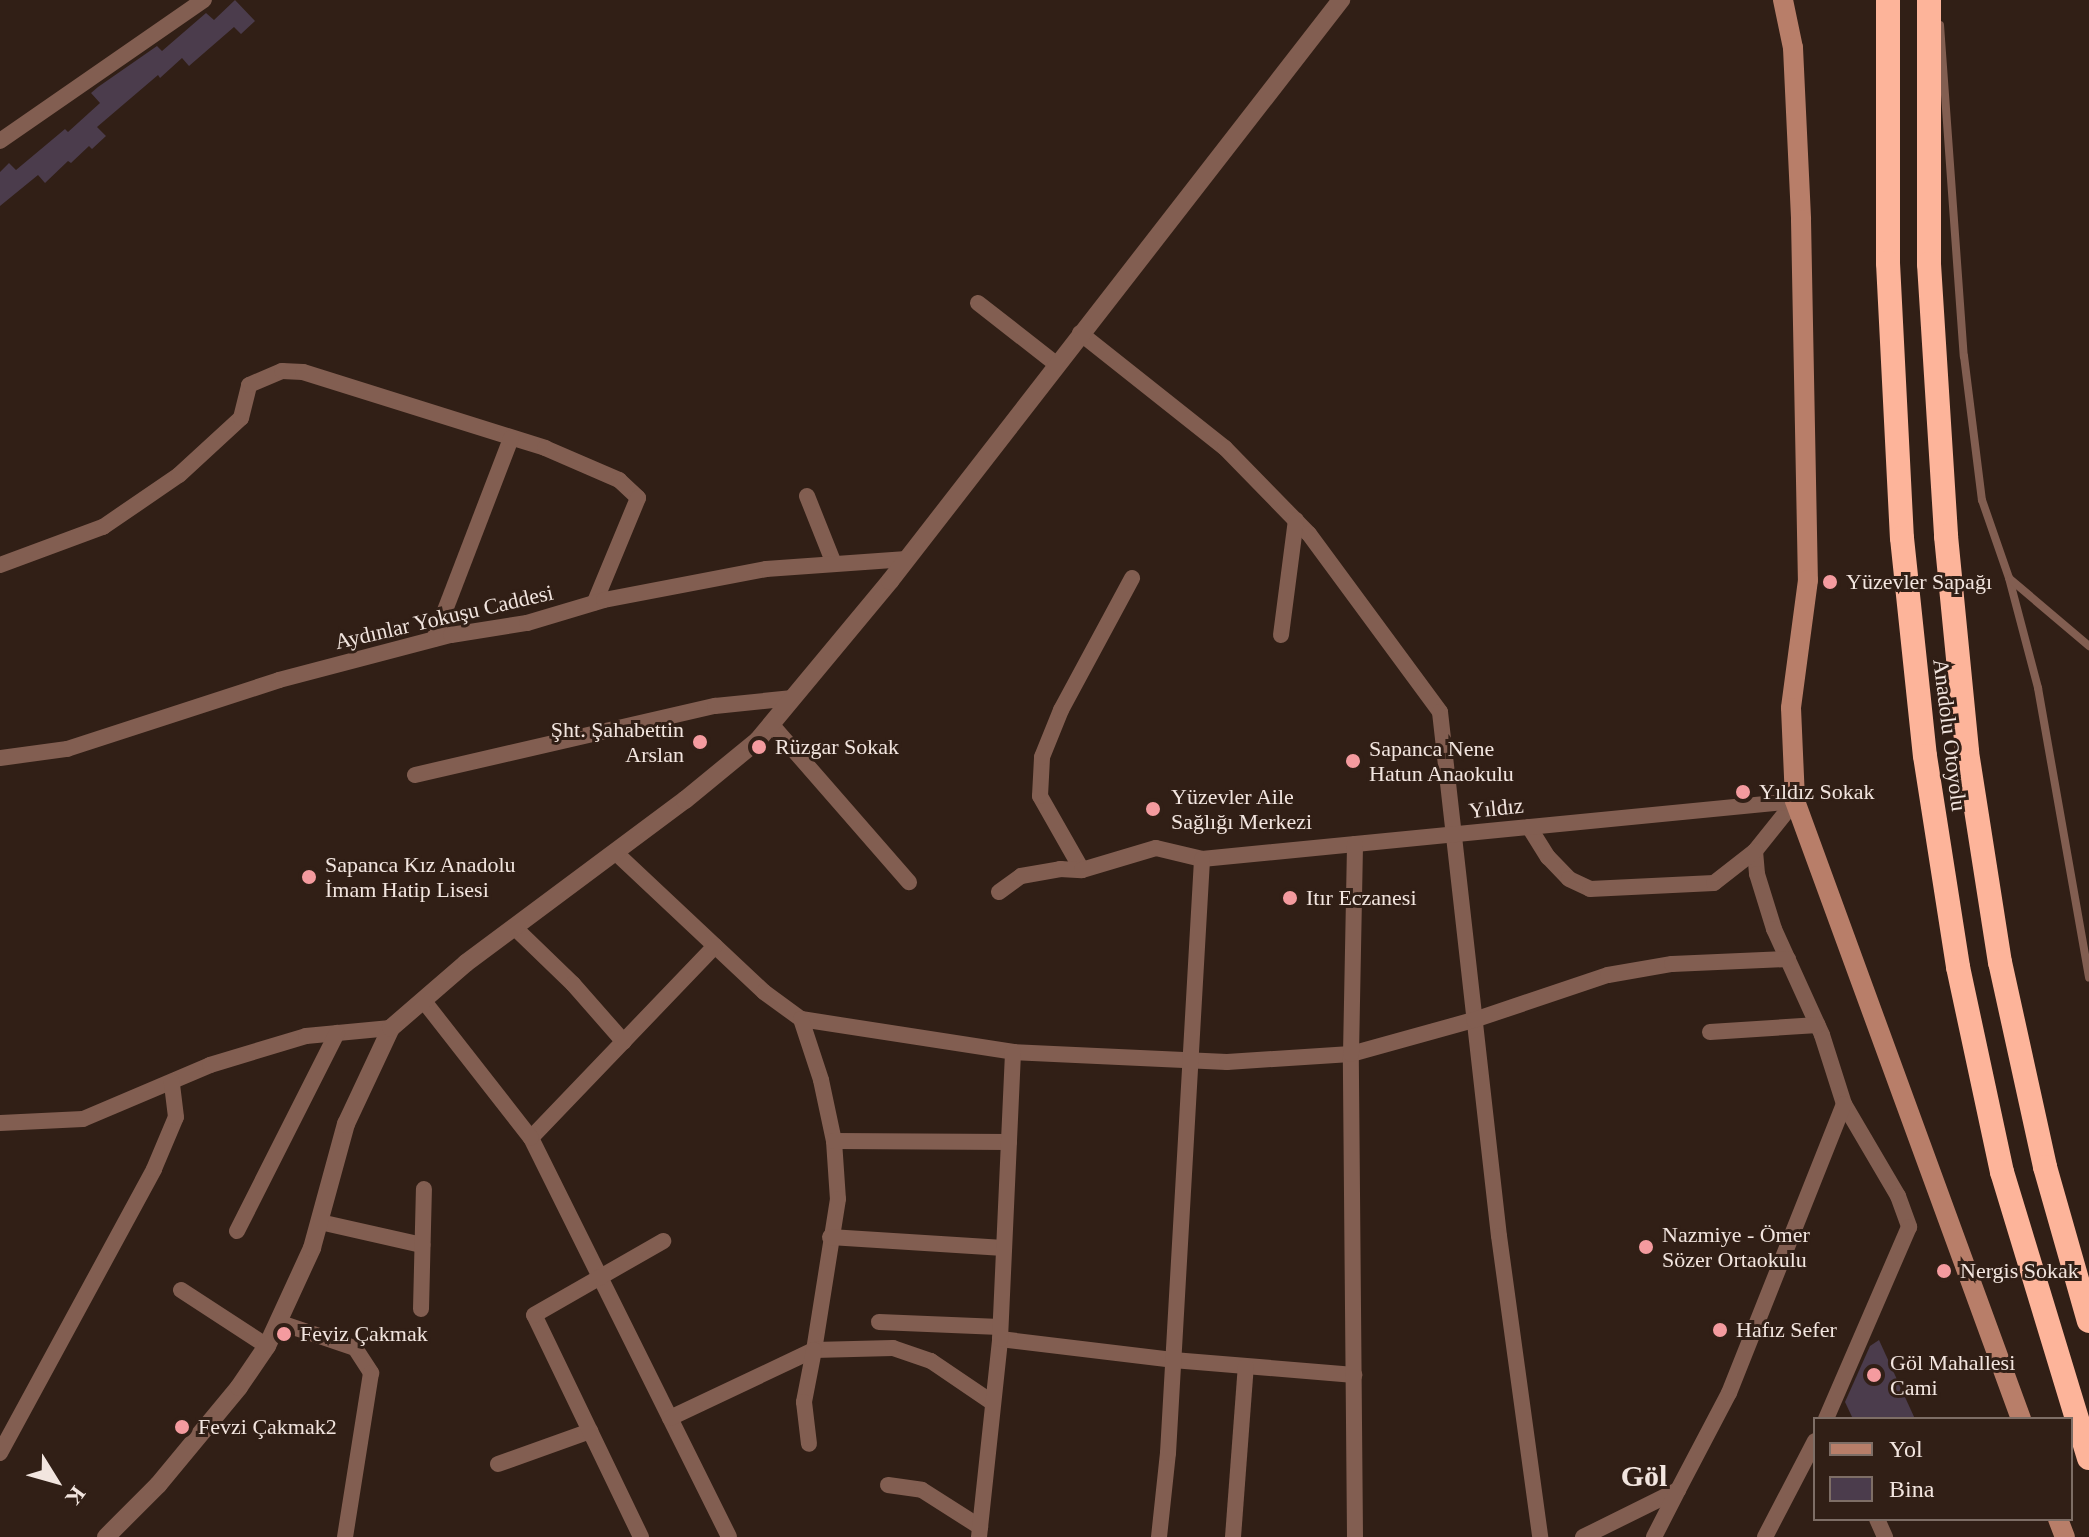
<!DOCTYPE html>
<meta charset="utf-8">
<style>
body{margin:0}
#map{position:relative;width:2089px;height:1537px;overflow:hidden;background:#311f16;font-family:"Times New Roman",serif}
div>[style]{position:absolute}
.building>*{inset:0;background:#4b3c4c}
.service>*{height:8px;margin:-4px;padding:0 4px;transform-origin:4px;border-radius:4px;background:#825e51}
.minor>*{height:16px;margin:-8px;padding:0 8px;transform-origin:8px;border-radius:8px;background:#825e51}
.tertiary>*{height:18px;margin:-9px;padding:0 9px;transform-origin:9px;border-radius:9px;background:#825e51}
.secondary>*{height:20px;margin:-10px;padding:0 10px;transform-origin:10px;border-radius:10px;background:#b87e69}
.motorway>*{height:24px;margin:-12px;padding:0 12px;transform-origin:12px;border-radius:12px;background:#fdb49a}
.dots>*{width:22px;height:22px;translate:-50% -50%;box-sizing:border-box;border:4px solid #311f16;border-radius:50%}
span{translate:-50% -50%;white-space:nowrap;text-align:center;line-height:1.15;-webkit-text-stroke:6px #311f16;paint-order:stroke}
.poi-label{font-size:22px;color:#f2e5df}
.left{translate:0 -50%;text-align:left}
.right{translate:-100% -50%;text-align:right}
.street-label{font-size:22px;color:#f2e5df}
.district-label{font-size:30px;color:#f2e5df;font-weight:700}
.legend{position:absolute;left:1813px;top:1417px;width:260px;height:104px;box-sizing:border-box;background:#311f16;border:2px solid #7e6e66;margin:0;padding:10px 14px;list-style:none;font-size:24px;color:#f2e5df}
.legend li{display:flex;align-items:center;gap:16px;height:40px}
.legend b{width:40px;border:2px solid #7e6e66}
.north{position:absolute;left:16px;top:1441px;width:80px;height:80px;-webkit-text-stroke:6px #311f16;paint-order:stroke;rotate:127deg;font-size:22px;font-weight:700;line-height:32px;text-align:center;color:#f2e5df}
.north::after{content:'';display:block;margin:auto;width:28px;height:36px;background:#f2e5df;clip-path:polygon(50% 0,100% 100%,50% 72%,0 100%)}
</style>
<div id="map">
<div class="building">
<div style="clip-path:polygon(235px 0,255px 21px,241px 34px,234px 27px,189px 66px,182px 58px,160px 78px,158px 75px,97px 127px,106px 136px,92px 149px,89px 146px,71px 163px,68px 161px,45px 183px,38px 175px,0 206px,0 172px,9px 163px,16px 170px,65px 129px,68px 132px,100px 103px,91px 93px,98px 87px,157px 46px,162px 51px,206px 13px,214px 20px)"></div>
<div style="clip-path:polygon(1879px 1340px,1915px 1419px,1853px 1419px,1845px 1402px,1870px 1346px)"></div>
</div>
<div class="service">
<div style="left:1940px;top:25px;width:332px;rotate:85.9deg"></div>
<div style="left:1964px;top:356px;width:145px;rotate:82.9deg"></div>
<div style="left:1982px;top:500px;width:83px;rotate:70.9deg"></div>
<div style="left:2009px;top:578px;width:114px;rotate:75.2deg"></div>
<div style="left:2038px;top:688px;width:294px;rotate:80deg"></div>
<div style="left:2010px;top:579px;width:104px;rotate:40.3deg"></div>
</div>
<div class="minor">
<div style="left:0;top:141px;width:248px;rotate:-34.7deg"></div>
<div style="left:978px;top:303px;width:99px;rotate:38deg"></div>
<div style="left:1080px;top:333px;width:185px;rotate:38.4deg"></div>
<div style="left:1225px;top:448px;width:120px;rotate:45.7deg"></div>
<div style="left:1309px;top:534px;width:221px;rotate:53.6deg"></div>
<div style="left:1440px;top:712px;width:527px;rotate:83.58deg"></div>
<div style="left:1499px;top:1236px;width:304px;rotate:82.2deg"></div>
<div style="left:807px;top:496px;width:73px;rotate:68.3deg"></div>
<div style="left:0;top:565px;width:110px;rotate:-20.3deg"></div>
<div style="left:103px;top:527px;width:92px;rotate:-34.4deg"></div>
<div style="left:179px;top:475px;width:84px;rotate:-42.6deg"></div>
<div style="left:241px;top:418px;width:34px;rotate:-76deg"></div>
<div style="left:249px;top:385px;width:36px;rotate:-23deg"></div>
<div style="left:282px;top:371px;width:21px;rotate:3deg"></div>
<div style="left:303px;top:372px;width:254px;rotate:17.4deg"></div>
<div style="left:545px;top:448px;width:81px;rotate:23.4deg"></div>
<div style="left:619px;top:480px;width:26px;rotate:43deg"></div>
<div style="left:638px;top:498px;width:113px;rotate:112.5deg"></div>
<div style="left:1281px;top:635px;width:116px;rotate:-82.6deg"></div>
<div style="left:434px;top:639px;width:215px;rotate:-69deg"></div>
<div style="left:771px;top:724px;width:210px;rotate:48.9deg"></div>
<div style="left:0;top:758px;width:68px;rotate:-7.7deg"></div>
<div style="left:67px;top:749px;width:223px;rotate:-18deg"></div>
<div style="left:279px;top:680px;width:178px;rotate:-14.7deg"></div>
<div style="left:451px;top:635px;width:77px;rotate:-9deg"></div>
<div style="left:527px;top:623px;width:80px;rotate:-16.6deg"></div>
<div style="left:604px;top:600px;width:165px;rotate:-10.8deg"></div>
<div style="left:766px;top:569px;width:141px;rotate:-4.1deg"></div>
<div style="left:415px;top:775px;width:308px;rotate:-13deg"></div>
<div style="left:715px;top:706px;width:78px;rotate:-5.9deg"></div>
<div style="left:1795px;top:801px;width:64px;rotate:128.7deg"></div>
<div style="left:1755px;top:851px;width:23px;rotate:85deg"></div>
<div style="left:1757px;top:874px;width:58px;rotate:72.8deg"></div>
<div style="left:1774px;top:929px;width:116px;rotate:65.6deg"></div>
<div style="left:1822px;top:1035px;width:72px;rotate:72.3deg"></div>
<div style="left:1844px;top:1104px;width:107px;rotate:59.6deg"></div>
<div style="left:1898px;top:1196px;width:33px;rotate:70deg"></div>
<div style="left:1909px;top:1227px;width:209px;rotate:113.4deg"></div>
<div style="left:1529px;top:827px;width:36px;rotate:58deg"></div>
<div style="left:1548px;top:857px;width:30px;rotate:46deg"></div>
<div style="left:1569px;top:879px;width:23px;rotate:25deg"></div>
<div style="left:1590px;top:889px;width:124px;rotate:-2.8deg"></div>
<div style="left:1714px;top:883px;width:52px;rotate:-38deg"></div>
<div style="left:615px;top:852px;width:204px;rotate:43.2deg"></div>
<div style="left:764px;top:992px;width:46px;rotate:36.1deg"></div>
<div style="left:801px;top:1019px;width:215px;rotate:8.8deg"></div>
<div style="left:1013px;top:1052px;width:214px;rotate:2.7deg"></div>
<div style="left:1227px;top:1062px;width:124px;rotate:-3.7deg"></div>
<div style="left:1351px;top:1054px;width:128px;rotate:-15.5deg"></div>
<div style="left:1474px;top:1020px;width:141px;rotate:-18.6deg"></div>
<div style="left:1608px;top:975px;width:65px;rotate:-9.8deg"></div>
<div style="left:1672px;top:964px;width:116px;rotate:-2.5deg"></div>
<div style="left:1082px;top:870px;width:85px;rotate:-119.6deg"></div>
<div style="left:1040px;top:796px;width:39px;rotate:-87deg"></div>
<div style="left:1042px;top:757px;width:51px;rotate:-68deg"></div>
<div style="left:1061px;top:710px;width:150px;rotate:-61.7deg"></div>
<div style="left:999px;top:892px;width:27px;rotate:-36deg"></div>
<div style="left:1021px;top:876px;width:40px;rotate:-10deg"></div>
<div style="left:1060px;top:869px;width:22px;rotate:3deg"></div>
<div style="left:1082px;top:870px;width:77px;rotate:-16.6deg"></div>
<div style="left:1156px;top:848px;width:47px;rotate:13.4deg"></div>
<div style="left:1202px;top:859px;width:596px;rotate:-5.59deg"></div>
<div style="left:514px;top:927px;width:82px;rotate:44deg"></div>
<div style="left:573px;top:984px;width:77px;rotate:48.7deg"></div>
<div style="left:715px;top:946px;width:266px;rotate:133.8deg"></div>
<div style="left:531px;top:1138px;width:445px;rotate:63.6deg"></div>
<div style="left:423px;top:1000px;width:175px;rotate:52deg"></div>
<div style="left:801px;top:1019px;width:64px;rotate:71.8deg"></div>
<div style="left:821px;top:1080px;width:62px;rotate:78deg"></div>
<div style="left:834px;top:1141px;width:58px;rotate:86.1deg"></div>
<div style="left:838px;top:1199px;width:153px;rotate:99deg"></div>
<div style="left:814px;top:1350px;width:79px;rotate:-1.5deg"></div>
<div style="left:893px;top:1348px;width:40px;rotate:18.9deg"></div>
<div style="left:931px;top:1361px;width:75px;rotate:34.1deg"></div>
<div style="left:1710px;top:1032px;width:108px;rotate:-3.7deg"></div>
<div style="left:0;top:1123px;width:83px;rotate:-2.8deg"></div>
<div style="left:83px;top:1119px;width:138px;rotate:-23deg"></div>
<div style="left:210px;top:1065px;width:100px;rotate:-16.8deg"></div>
<div style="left:306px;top:1036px;width:85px;rotate:-5.4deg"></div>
<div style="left:834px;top:1141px;width:175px;rotate:0.3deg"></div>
<div style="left:320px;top:1222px;width:105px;rotate:12.7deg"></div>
<div style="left:237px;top:1231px;width:222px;rotate:-63.2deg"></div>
<div style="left:830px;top:1237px;width:174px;rotate:3.6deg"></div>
<div style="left:181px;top:1290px;width:103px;rotate:33.1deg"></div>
<div style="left:421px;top:1309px;width:120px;rotate:-88.6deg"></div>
<div style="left:278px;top:1322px;width:81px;rotate:18.7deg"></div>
<div style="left:355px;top:1348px;width:30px;rotate:57deg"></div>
<div style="left:371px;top:1373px;width:166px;rotate:99deg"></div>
<div style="left:879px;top:1322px;width:121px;rotate:2.4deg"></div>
<div style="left:1000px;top:1339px;width:174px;rotate:6.9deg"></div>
<div style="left:1173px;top:1360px;width:182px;rotate:4.7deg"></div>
<div style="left:670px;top:1418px;width:159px;rotate:-25.3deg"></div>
<div style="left:814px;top:1350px;width:53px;rotate:100.9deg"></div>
<div style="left:804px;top:1402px;width:42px;rotate:83.2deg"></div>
<div style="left:0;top:1453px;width:323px;rotate:-61.5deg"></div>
<div style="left:154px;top:1169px;width:56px;rotate:-67.1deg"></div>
<div style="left:176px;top:1117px;width:35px;rotate:-97deg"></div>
<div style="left:498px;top:1464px;width:98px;rotate:-19.7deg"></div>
<div style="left:888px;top:1485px;width:34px;rotate:8deg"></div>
<div style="left:922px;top:1490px;width:69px;rotate:32.5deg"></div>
<div style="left:1877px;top:1519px;width:20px;rotate:66deg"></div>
<div style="left:641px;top:1537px;width:246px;rotate:-115.7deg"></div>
<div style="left:534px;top:1315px;width:149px;rotate:-29.8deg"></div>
<div style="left:979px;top:1537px;width:199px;rotate:-83.9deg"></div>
<div style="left:1000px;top:1339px;width:287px;rotate:-87.4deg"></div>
<div style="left:1159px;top:1537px;width:84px;rotate:-83.9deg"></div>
<div style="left:1168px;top:1453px;width:595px;rotate:-86.72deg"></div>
<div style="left:1233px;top:1537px;width:171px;rotate:-85.7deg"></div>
<div style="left:1355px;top:1537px;width:483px;rotate:-90.5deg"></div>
<div style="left:1351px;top:1054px;width:210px;rotate:-88.9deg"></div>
<div style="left:1583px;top:1537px;width:106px;rotate:-26.3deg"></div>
<div style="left:1678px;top:1490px;width:110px;rotate:-62.3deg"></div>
<div style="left:1729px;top:1393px;width:311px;rotate:-68.3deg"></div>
<div style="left:1654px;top:1537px;width:53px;rotate:-62.9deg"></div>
<div style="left:1765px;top:1537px;width:108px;rotate:-62.5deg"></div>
</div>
<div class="tertiary">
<div style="left:106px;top:1537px;width:74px;rotate:-45deg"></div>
<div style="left:158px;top:1485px;width:127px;rotate:-50.4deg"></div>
<div style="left:239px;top:1387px;width:50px;rotate:-55.7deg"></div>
<div style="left:267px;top:1346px;width:108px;rotate:-65.3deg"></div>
<div style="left:312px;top:1248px;width:129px;rotate:-74.7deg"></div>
<div style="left:346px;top:1124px;width:106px;rotate:-64.9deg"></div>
<div style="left:391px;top:1028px;width:99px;rotate:-40.9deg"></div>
<div style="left:466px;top:963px;width:273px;rotate:-36.7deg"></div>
<div style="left:685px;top:800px;width:94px;rotate:-39.4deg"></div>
<div style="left:758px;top:740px;width:207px;rotate:-50.3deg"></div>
<div style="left:890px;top:581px;width:736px;rotate:-52.18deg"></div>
</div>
<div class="secondary">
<div style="left:1783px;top:0;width:49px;rotate:78.2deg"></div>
<div style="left:1793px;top:48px;width:172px;rotate:87.3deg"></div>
<div style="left:1801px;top:220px;width:360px;rotate:88.9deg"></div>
<div style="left:1808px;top:580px;width:129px;rotate:97.6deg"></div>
<div style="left:1791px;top:708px;width:93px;rotate:87.5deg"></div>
<div style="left:1795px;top:801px;width:658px;rotate:69.91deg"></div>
<div style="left:2058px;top:1519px;width:19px;rotate:69deg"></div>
</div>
<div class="motorway">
<div style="left:1888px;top:0;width:263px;rotate:90deg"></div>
<div style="left:1888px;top:263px;width:275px;rotate:87.1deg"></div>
<div style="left:1902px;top:538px;width:219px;rotate:84deg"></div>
<div style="left:1925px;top:756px;width:214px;rotate:81.1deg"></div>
<div style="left:1958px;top:967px;width:210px;rotate:77.9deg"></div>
<div style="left:2002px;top:1172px;width:299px;rotate:73.1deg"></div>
<div style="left:1929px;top:0;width:264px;rotate:90deg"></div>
<div style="left:1929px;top:264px;width:273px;rotate:86.4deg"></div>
<div style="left:1946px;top:536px;width:217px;rotate:84.4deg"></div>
<div style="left:1967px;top:752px;width:213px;rotate:81.1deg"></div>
<div style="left:2000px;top:962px;width:210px;rotate:77.6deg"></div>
<div style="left:2045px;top:1167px;width:160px;rotate:74.1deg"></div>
</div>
<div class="dots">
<div style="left:1830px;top:582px;background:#f49b9f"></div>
<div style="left:700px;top:742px;background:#f49b9f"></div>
<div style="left:759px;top:747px;background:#f49b9f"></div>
<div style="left:1353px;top:761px;background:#f49b9f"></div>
<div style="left:1743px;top:792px;background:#f49b9f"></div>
<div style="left:1153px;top:809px;background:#f49b9f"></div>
<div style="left:309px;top:877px;background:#f49b9f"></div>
<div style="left:1290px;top:898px;background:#f49b9f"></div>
<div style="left:1646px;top:1247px;background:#f49b9f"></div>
<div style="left:1944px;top:1271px;background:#f49b9f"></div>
<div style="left:1720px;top:1330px;background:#f49b9f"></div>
<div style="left:284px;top:1334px;background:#f49b9f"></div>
<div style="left:1874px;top:1375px;background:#f49b9f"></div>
<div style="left:182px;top:1427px;background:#f49b9f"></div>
</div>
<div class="poi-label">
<span class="left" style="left:1846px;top:582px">Yüzevler Sapağı</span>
<span class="right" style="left:684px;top:742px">Şht. Şahabettin<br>Arslan</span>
<span class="left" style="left:775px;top:747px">Rüzgar Sokak</span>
<span class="left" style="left:1369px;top:761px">Sapanca Nene<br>Hatun Anaokulu</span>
<span class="left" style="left:1759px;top:792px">Yıldız Sokak</span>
<span class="left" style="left:1171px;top:809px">Yüzevler Aile<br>Sağlığı Merkezi</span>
<span class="left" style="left:325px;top:877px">Sapanca Kız Anadolu<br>İmam Hatip Lisesi</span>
<span class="left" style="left:1306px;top:898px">Itır Eczanesi</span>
<span class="left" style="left:1662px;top:1247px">Nazmiye - Ömer<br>Sözer Ortaokulu</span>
<span class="left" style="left:1960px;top:1271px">Nergis Sokak</span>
<span class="left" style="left:1736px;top:1330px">Hafız Sefer</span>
<span class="left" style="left:300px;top:1334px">Feviz Çakmak</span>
<span class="left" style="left:1890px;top:1375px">Göl Mahallesi<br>Cami</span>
<span class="left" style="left:198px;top:1427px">Fevzi Çakmak2</span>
</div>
<div class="street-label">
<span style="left:444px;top:617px;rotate:-13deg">Aydınlar Yokuşu Caddesi</span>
<span style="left:1950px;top:735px;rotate:83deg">Anadolu Otoyolu</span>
<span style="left:1496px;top:808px;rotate:-6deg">Yıldız</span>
</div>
<div class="district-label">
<span style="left:1644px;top:1476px">Göl</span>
</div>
<ul class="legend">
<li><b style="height:10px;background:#b87e69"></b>Yol</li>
<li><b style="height:22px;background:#4b3c4c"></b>Bina</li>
</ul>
<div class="north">K</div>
</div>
